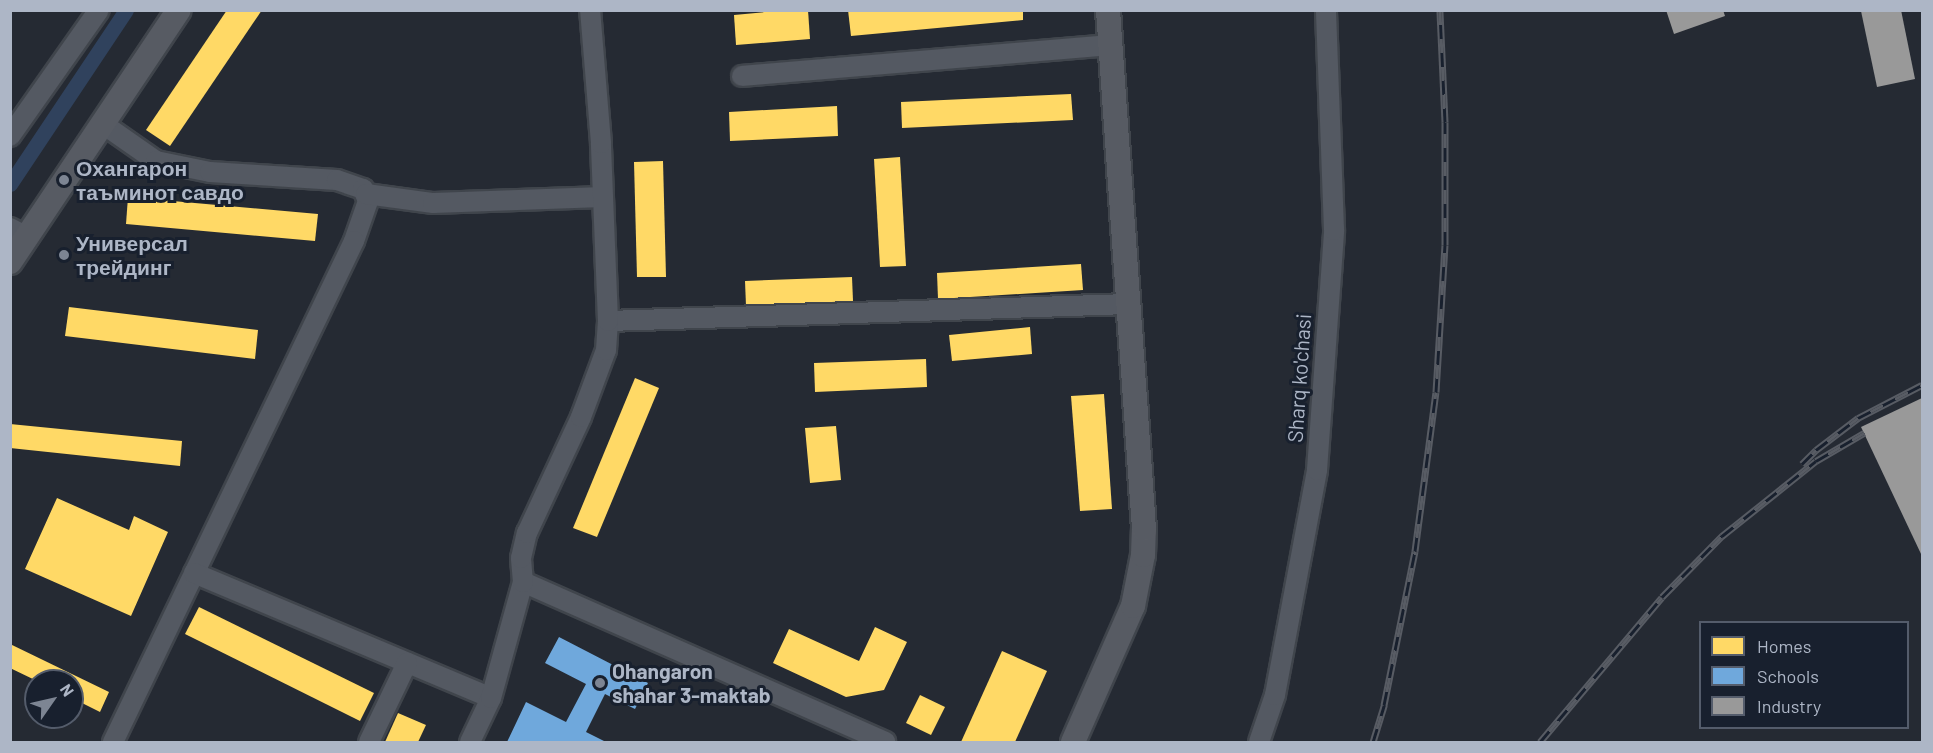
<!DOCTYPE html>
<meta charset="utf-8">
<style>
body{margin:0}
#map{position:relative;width:1933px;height:753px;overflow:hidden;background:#252a33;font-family:Barlow,sans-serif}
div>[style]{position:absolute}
.homes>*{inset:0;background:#ffd966}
.schools>*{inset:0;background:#6fa8dc}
.industry>*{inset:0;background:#999}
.canal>*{height:15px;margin:-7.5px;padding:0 7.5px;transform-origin:7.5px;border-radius:7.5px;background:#30425d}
.roads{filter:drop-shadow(2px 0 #40454c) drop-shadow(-2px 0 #40454c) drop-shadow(0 2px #40454c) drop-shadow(0 -2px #40454c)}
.minor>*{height:20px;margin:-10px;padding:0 10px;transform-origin:10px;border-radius:10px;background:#545962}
.major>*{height:24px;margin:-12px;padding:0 12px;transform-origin:12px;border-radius:12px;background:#575b63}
.rail>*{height:7px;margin-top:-3.5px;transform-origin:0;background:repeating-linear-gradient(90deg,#18202e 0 14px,#585c64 0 28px);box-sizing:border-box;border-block:2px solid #585c64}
.dots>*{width:16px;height:16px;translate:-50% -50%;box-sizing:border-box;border:3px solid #18202e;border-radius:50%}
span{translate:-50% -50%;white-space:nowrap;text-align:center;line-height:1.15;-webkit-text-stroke:6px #18202e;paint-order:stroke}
.poi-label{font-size:21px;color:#adb6c6;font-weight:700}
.left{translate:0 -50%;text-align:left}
.street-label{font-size:21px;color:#adb6c6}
.frame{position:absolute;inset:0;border:12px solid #adb6c6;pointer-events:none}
.legend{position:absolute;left:1699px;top:621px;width:210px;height:108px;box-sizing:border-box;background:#18202e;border:2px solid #545c6b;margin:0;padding:8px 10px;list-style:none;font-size:18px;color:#adb6c6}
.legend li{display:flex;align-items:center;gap:12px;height:30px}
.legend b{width:30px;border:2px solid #545c6b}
.north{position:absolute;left:24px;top:669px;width:60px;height:60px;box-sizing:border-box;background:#18202e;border:2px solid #545c6b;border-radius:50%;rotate:56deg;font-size:16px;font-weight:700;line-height:24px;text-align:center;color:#adb6c6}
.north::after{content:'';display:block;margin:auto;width:21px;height:27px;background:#7d8593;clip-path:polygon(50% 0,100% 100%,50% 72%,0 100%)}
</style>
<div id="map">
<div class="homes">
<div style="clip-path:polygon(227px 10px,262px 10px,170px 146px,146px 130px)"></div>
<div style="clip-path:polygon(787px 10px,808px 10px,810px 39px,736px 45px,734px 15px)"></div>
<div style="clip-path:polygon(848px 10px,1023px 10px,1023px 20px,851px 36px)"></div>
<div style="clip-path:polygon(1071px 94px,1073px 120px,902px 128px,901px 102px)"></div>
<div style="clip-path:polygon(837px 106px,838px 136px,730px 141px,729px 112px)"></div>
<div style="clip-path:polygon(900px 157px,906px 266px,880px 267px,874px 159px)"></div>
<div style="clip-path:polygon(663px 161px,666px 277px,637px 277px,634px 162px)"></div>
<div style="clip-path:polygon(128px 197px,318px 214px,315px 241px,126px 224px)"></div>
<div style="clip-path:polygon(1081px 264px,1083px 290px,938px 299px,937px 273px)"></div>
<div style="clip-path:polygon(852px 277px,853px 301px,746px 306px,745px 281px)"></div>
<div style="clip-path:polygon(69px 307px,258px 330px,255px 359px,65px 336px)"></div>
<div style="clip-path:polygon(1030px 327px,1032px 354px,952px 361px,949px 335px)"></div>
<div style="clip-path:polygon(926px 359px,927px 387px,815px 392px,814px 363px)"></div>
<div style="clip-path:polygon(635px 378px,659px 388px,597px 537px,573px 528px)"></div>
<div style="clip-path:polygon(1104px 394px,1112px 509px,1080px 511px,1071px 396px)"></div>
<div style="clip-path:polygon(10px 424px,182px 441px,180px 466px,10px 448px)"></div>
<div style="clip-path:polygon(836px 426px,841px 480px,810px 483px,805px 428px)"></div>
<div style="clip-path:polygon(57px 498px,129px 530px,134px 516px,168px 532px,131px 616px,25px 569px)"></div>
<div style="clip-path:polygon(199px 607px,374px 693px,360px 721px,185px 634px)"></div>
<div style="clip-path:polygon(875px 627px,907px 642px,884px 690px,846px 697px,773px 663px,789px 629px,859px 661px)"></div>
<div style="clip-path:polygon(10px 644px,109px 692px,100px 712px,72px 698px,72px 681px,37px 681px,10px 668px)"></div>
<div style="clip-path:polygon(1002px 651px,1047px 671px,1015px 742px,961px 742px)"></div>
<div style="clip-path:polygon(920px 695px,945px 707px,931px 735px,906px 723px)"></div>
<div style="clip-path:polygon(398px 713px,426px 725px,418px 742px,385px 742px)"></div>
</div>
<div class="schools">
<div style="clip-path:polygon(559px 637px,648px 683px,635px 709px,605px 694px,586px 732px,606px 742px,507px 742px,526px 702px,566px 722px,586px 684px,545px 663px)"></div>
</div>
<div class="industry">
<div style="clip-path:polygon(1666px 10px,1723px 10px,1725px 16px,1674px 34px)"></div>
<div style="clip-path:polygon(1901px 10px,1915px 79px,1877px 87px,1861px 11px)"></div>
<div style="clip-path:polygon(1922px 398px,1922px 556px,1861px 427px)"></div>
</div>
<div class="canal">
<div style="left:10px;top:184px;width:209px;rotate:-56.3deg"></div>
</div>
<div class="roads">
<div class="minor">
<div style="left:742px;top:76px;width:369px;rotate:-4.8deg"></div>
<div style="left:103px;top:124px;width:65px;rotate:34.9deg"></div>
<div style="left:156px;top:161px;width:55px;rotate:11.5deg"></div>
<div style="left:210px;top:172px;width:127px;rotate:3.6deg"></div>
<div style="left:337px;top:180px;width:28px;rotate:19deg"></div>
<div style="left:363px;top:189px;width:13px;rotate:67deg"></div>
<div style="left:368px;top:201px;width:42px;rotate:109.3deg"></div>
<div style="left:354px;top:241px;width:556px;rotate:115.69deg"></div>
<div style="left:10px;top:136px;width:154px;rotate:-54.8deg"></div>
<div style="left:366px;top:194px;width:68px;rotate:7.7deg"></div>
<div style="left:433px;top:203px;width:170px;rotate:-2deg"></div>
<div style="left:10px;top:228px;width:19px;rotate:28deg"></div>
<div style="left:608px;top:321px;width:521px;rotate:-1.87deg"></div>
<div style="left:194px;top:573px;width:322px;rotate:22.8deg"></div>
<div style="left:523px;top:582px;width:396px;rotate:23.8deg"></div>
<div style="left:369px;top:742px;width:88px;rotate:-64.3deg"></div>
<div style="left:470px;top:742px;width:49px;rotate:-64.5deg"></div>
<div style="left:491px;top:698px;width:120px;rotate:-74.6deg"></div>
<div style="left:523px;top:582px;width:24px;rotate:-95deg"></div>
<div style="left:521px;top:558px;width:26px;rotate:-77deg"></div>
<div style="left:527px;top:533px;width:128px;rotate:-65deg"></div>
<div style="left:581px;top:417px;width:72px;rotate:-69.5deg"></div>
<div style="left:606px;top:350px;width:29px;rotate:-86deg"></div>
<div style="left:608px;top:321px;width:178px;rotate:-92.3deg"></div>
<div style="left:601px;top:143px;width:133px;rotate:-94.7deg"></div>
<div style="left:1259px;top:742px;width:50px;rotate:-71.2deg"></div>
<div style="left:1275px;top:695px;width:229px;rotate:-79.4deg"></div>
<div style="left:1317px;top:470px;width:241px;rotate:-85.9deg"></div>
<div style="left:1334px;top:230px;width:220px;rotate:-92.1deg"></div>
</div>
<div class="major">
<div style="left:10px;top:262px;width:303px;rotate:-56.2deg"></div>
<div style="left:1073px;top:742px;width:149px;rotate:-66.2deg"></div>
<div style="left:1133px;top:606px;width:52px;rotate:-78.9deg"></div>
<div style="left:1143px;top:555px;width:26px;rotate:-88deg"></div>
<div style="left:1144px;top:529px;width:520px;rotate:-93.97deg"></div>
</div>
</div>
<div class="rail">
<div style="left:1802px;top:464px;width:20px;rotate:-45deg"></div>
<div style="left:1816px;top:450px;width:53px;rotate:-37.3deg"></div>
<div style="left:1858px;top:418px;width:72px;rotate:-27.3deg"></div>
<div style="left:1373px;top:742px;width:39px;rotate:-73deg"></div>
<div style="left:1384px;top:705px;width:157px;rotate:-78.6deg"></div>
<div style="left:1415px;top:551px;width:160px;rotate:-82.5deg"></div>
<div style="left:1436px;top:392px;width:147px;rotate:-86.5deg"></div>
<div style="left:1445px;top:245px;width:123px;rotate:-90deg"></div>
<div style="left:1445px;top:122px;width:112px;rotate:-92.6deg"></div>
<div style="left:1540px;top:742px;width:189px;rotate:-49.9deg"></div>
<div style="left:1662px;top:597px;width:86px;rotate:-45.5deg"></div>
<div style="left:1722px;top:536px;width:120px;rotate:-38.6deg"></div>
<div style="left:1816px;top:461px;width:56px;rotate:-30.3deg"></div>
</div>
<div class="dots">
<div style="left:64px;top:180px;background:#7d8593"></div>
<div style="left:64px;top:255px;background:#7d8593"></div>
<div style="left:600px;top:683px;background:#7d8593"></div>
</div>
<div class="poi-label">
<span class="left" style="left:76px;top:180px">Охангарон<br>таъминот савдо</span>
<span class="left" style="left:76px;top:255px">Универсал<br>трейдинг</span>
<span class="left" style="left:612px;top:683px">Ohangaron<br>shahar 3-maktab</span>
</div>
<div class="street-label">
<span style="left:1299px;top:378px;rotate:-86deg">Sharq ko'chasi</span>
</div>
<div class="frame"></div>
<ul class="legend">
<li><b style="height:16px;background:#ffd966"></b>Homes</li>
<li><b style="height:16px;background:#6fa8dc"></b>Schools</li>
<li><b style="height:16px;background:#999"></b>Industry</li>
</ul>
<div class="north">N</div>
</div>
